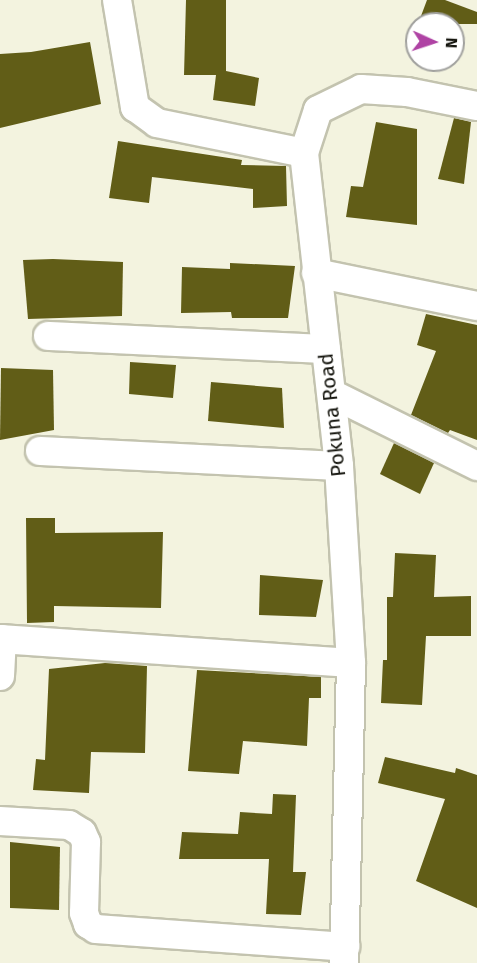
<!DOCTYPE html>
<style>
body{margin:0}
#map{position:relative;width:477px;height:963px;overflow:hidden;background:#f3f3df;font-family:"Fira Sans",sans-serif}
div>[style]{position:absolute}
.building>*{inset:0;background:#615d17}
.roads{filter:drop-shadow(2px 0 #c3c3af) drop-shadow(-2px 0 #c3c3af) drop-shadow(0 2px #c3c3af) drop-shadow(0 -2px #c3c3af)}
.street>*{height:28px;margin:-14px;padding:0 14px;transform-origin:14px;border-radius:14px;background:#fff}
span{translate:-50% -50%;white-space:nowrap;text-align:center;line-height:1.15;-webkit-text-stroke:6px #fff;paint-order:stroke}
.street-label{font-size:21px;color:#14140d}
.north{position:absolute;left:405px;top:12px;width:60px;height:60px;box-sizing:border-box;background:#fff;border:2px solid #a1a19e;border-radius:50%;rotate:93deg;font-size:16px;font-weight:700;line-height:24px;text-align:center;color:#14140d}
.north::after{content:'';display:block;margin:auto;width:21px;height:27px;background:#af43a4;clip-path:polygon(50% 0,100% 100%,50% 72%,0 100%)}
</style>
<div id="map">
<div class="building">
<div style="clip-path:polygon(186px 0,226px 0,226px 71px,259px 78px,255px 106px,213px 100px,216px 75px,184px 75px)"></div>
<div style="clip-path:polygon(427px 0,445px 0,477px 12px,477px 24px,418px 24px)"></div>
<div style="clip-path:polygon(90px 42px,101px 104px,0 128px,0 54px,31px 52px)"></div>
<div style="clip-path:polygon(454px 118px,471px 122px,464px 184px,438px 179px)"></div>
<div style="clip-path:polygon(376px 122px,417px 129px,417px 225px,346px 217px,351px 186px,363px 187px)"></div>
<div style="clip-path:polygon(118px 141px,242px 160px,241px 165px,286px 166px,287px 206px,253px 208px,253px 189px,152px 177px,149px 203px,109px 198px)"></div>
<div style="clip-path:polygon(53px 259px,123px 262px,122px 316px,28px 319px,23px 260px)"></div>
<div style="clip-path:polygon(230px 263px,295px 266px,288px 318px,232px 318px,231px 312px,181px 313px,182px 267px,230px 269px)"></div>
<div style="clip-path:polygon(426px 314px,477px 325px,477px 440px,450px 430px,448px 433px,411px 415px,436px 351px,417px 345px)"></div>
<div style="clip-path:polygon(130px 362px,176px 365px,173px 398px,129px 394px)"></div>
<div style="clip-path:polygon(1px 368px,53px 370px,54px 430px,0 440px)"></div>
<div style="clip-path:polygon(211px 382px,282px 388px,284px 428px,208px 421px)"></div>
<div style="clip-path:polygon(394px 443px,434px 463px,420px 494px,380px 474px)"></div>
<div style="clip-path:polygon(26px 518px,55px 518px,55px 533px,163px 532px,161px 608px,54px 606px,54px 622px,27px 623px)"></div>
<div style="clip-path:polygon(395px 553px,436px 555px,434px 597px,471px 596px,471px 636px,426px 636px,422px 705px,381px 703px,383px 660px,387px 660px,387px 597px,393px 597px)"></div>
<div style="clip-path:polygon(260px 575px,323px 580px,316px 617px,259px 615px)"></div>
<div style="clip-path:polygon(105px 663px,147px 666px,145px 753px,91px 752px,89px 793px,33px 790px,36px 759px,45px 760px,49px 669px)"></div>
<div style="clip-path:polygon(197px 670px,321px 677px,321px 698px,309px 698px,307px 746px,243px 741px,239px 774px,188px 771px)"></div>
<div style="clip-path:polygon(385px 757px,455px 773px,456px 768px,477px 775px,477px 908px,416px 881px,445px 799px,378px 783px)"></div>
<div style="clip-path:polygon(273px 794px,296px 795px,293px 872px,306px 872px,301px 915px,266px 914px,269px 859px,179px 859px,182px 832px,238px 834px,240px 812px,272px 814px)"></div>
<div style="clip-path:polygon(10px 842px,60px 847px,59px 910px,10px 908px)"></div>
</div>
<div class="roads">
<div class="street">
<div style="left:117px;top:0;width:109px;rotate:80.5deg"></div>
<div style="left:135px;top:107px;width:27px;rotate:36deg"></div>
<div style="left:157px;top:123px;width:150px;rotate:11.5deg"></div>
<div style="left:304px;top:153px;width:315px;rotate:83.6deg"></div>
<div style="left:339px;top:466px;width:197px;rotate:86.5deg"></div>
<div style="left:351px;top:663px;width:300px;rotate:91.3deg"></div>
<div style="left:304px;top:153px;width:45px;rotate:-72deg"></div>
<div style="left:318px;top:110px;width:48px;rotate:-26deg"></div>
<div style="left:361px;top:89px;width:46px;rotate:3.7deg"></div>
<div style="left:407px;top:92px;width:71px;rotate:11.3deg"></div>
<div style="left:316px;top:273px;width:164px;rotate:11.6deg"></div>
<div style="left:48px;top:336px;width:278px;rotate:2.7deg"></div>
<div style="left:332px;top:394px;width:162px;rotate:26.4deg"></div>
<div style="left:40px;top:451px;width:299px;rotate:2.9deg"></div>
<div style="left:0;top:639px;width:352px;rotate:3.9deg"></div>
<div style="left:0;top:676px;width:37px;rotate:-87deg"></div>
<div style="left:0;top:821px;width:69px;rotate:3.3deg"></div>
<div style="left:69px;top:825px;width:15px;rotate:32deg"></div>
<div style="left:82px;top:833px;width:10px;rotate:66deg"></div>
<div style="left:86px;top:842px;width:71px;rotate:91.6deg"></div>
<div style="left:84px;top:913px;width:12px;rotate:70deg"></div>
<div style="left:88px;top:924px;width:9px;rotate:32deg"></div>
<div style="left:96px;top:929px;width:250px;rotate:4.1deg"></div>
</div>
</div>
<div class="street-label">
<span style="left:332px;top:415px;rotate:-96deg">Pokuna Road</span>
</div>
<div class="north">N</div>
</div>
